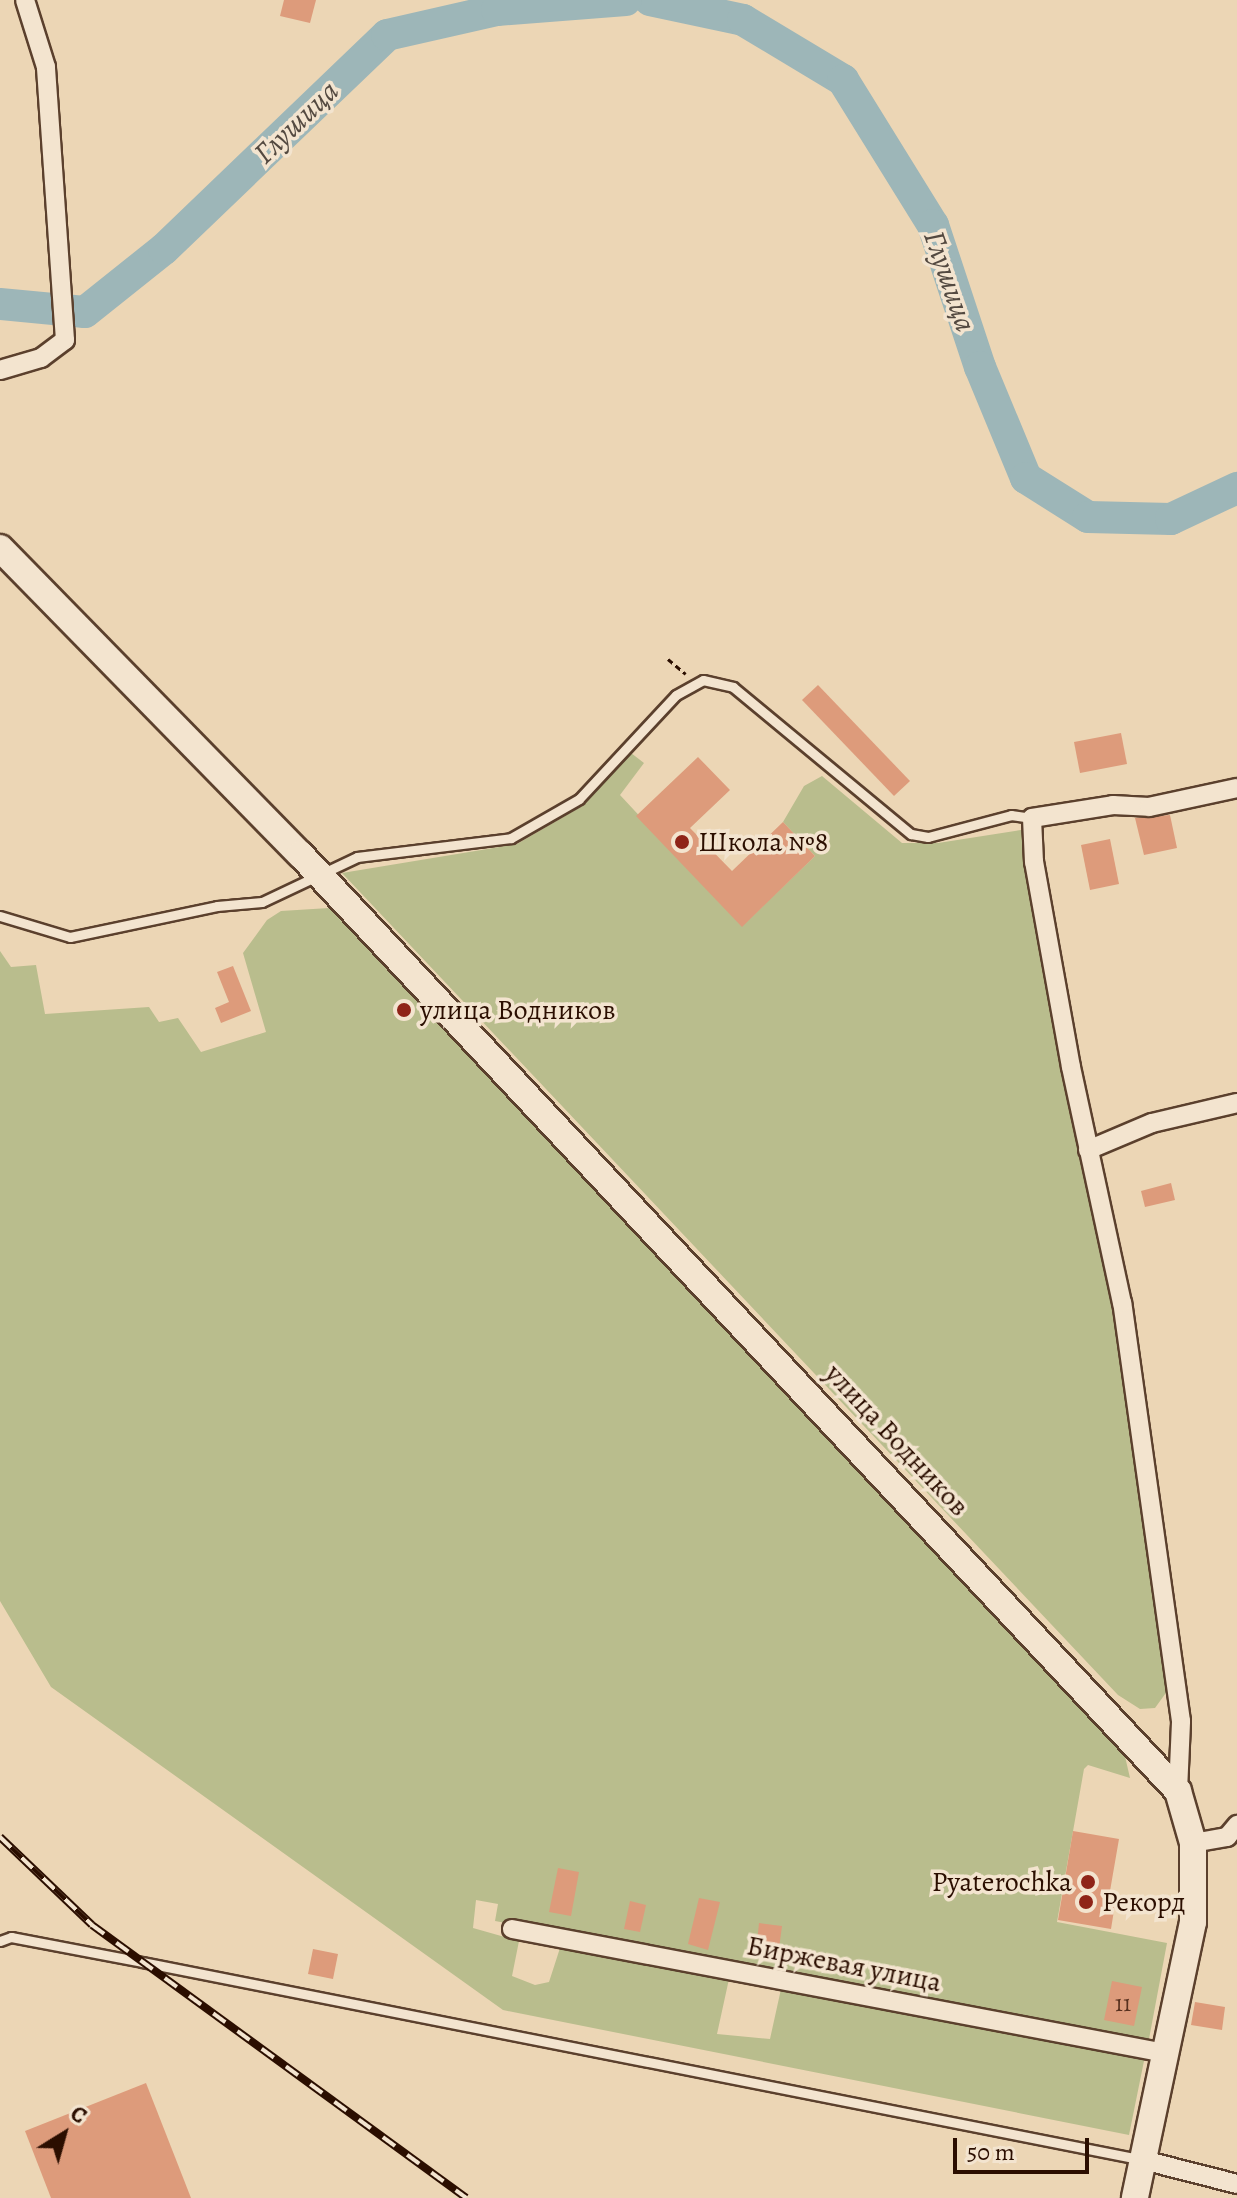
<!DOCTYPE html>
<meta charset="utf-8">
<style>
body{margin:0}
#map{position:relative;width:1237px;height:2198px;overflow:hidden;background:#ecd6b5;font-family:Alegreya,serif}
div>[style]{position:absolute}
.green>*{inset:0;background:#b9bd8d}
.river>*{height:32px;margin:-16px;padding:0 16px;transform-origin:16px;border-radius:16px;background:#9db6b8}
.building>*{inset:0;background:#dd9b7b}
.path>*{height:3px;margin-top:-1.5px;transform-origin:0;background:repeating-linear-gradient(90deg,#2b0e00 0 6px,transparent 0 10px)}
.roads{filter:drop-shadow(2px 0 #5b402d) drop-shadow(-2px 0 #5b402d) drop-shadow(0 2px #5b402d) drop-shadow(0 -2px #5b402d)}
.lane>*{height:9px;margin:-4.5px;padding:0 4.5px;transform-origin:4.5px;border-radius:4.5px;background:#f3e4cf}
.street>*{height:18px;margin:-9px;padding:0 9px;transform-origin:9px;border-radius:9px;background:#f3e4cf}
.secondary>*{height:26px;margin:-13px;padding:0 13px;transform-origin:13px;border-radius:13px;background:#f3e4cf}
.rail>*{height:8px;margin-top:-4px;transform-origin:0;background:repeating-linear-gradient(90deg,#f3e4cf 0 15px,#2b0e00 0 30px);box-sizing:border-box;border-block:2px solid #2b0e00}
.dots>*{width:22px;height:22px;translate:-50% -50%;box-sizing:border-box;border:4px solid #f3e4cf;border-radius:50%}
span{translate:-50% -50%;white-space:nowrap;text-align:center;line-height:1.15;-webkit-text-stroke:7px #f3e4cf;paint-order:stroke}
.number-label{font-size:24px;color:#58311f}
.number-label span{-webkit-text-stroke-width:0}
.poi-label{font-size:28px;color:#2b0e00}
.left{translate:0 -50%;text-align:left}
.right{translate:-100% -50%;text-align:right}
.street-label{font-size:28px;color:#2b0e00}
.water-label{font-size:30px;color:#534940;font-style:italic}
.north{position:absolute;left:24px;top:2094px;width:80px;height:80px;-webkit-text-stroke:6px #f3e4cf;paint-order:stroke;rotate:37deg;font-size:22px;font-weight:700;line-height:32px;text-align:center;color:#2b0e00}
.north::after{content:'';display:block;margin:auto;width:28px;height:36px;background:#2b0e00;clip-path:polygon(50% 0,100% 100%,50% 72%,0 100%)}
.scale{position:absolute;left:953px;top:2138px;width:136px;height:36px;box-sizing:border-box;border:4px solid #2b0e00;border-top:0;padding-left:10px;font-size:24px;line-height:28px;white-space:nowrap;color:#2b0e00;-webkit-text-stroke:6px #f3e4cf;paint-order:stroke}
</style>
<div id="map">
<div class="green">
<div style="clip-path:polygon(631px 753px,644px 763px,620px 795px,742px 926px,815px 856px,783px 822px,804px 786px,822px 776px,902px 843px,938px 843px,1027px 829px,1114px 1307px,1168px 1690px,1155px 1708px,1140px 1709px,1118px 1695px,342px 873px,517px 844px,584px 805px)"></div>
<div style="clip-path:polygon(329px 908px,1105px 1729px,1124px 1752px,1130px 1778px,1088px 1765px,1084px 1769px,1057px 1922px,1167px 1943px,1149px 2039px,495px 1921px,498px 1904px,476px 1900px,473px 1928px,519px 1941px,512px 1976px,535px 1985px,549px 1982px,560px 1948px,729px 1979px,717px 2034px,770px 2039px,781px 1989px,1145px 2056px,1129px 2135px,503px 2010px,51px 1687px,0 1601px,0 951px,11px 967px,36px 965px,45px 1014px,149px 1007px,159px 1022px,178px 1018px,201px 1052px,266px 1032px,243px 953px,267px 920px,281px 911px)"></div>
</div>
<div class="river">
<div style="left:650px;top:0;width:95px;rotate:12.1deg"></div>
<div style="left:743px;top:20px;width:117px;rotate:31deg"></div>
<div style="left:843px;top:80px;width:171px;rotate:58.2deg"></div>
<div style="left:933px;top:225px;width:150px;rotate:71.7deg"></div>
<div style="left:980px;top:367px;width:120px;rotate:67.5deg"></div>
<div style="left:1026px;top:478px;width:73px;rotate:32.2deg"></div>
<div style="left:1088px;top:517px;width:83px;rotate:1.4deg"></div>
<div style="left:1171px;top:519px;width:73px;rotate:-25.2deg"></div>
<div style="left:0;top:304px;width:85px;rotate:5.4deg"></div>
<div style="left:85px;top:312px;width:101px;rotate:-38.6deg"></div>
<div style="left:164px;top:249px;width:309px;rotate:-43.8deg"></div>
<div style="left:387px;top:35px;width:113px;rotate:-12.8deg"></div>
<div style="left:497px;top:10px;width:129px;rotate:-4.4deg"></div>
</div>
<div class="building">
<div style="clip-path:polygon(284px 0,316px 0,310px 23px,280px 16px)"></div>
<div style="clip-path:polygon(818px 685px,910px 781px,894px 796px,802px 700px)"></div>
<div style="clip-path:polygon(1121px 733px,1127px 764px,1080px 773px,1074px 742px)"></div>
<div style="clip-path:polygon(698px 757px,730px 790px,690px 828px,732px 871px,783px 822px,815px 856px,742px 927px,636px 816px)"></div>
<div style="clip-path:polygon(1170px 815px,1177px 848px,1144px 855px,1135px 818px)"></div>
<div style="clip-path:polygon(1110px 839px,1119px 884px,1090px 890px,1081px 845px)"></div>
<div style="clip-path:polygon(233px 966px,251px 1011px,221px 1023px,215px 1008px,229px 1002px,217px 972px)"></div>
<div style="clip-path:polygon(1171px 1183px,1175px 1200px,1145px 1207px,1141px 1191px)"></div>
<div style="clip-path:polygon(1073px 1831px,1119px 1839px,1110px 1891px,1117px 1892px,1111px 1929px,1058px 1920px)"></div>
<div style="clip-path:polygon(558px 1868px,579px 1872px,571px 1916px,549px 1912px)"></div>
<div style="clip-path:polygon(699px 1898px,720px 1902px,708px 1950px,688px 1944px)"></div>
<div style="clip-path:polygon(630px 1901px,646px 1905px,640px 1932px,624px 1929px)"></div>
<div style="clip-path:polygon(759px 1923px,782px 1926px,778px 1956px,756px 1953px)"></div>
<div style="clip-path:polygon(313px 1949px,338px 1954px,333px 1979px,308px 1974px)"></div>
<div style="clip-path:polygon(1112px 1981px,1142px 1987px,1134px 2026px,1104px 2020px)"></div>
<div style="clip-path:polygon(1195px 2002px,1225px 2007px,1222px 2030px,1191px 2025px)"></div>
<div style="clip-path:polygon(146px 2083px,191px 2198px,51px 2198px,25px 2131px)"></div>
</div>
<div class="path">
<div style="left:668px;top:659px;width:23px;rotate:40deg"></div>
</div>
<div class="roads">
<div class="lane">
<div style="left:0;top:916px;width:73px;rotate:16.7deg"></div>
<div style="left:70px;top:937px;width:150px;rotate:-11.9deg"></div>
<div style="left:217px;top:906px;width:45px;rotate:-5.1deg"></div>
<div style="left:262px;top:902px;width:105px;rotate:-25.3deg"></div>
<div style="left:357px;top:857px;width:155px;rotate:-7deg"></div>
<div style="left:511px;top:838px;width:78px;rotate:-29.8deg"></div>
<div style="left:579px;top:799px;width:142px;rotate:-47deg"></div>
<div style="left:676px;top:695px;width:31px;rotate:-29deg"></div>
<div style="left:703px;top:680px;width:31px;rotate:13deg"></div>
<div style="left:733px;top:687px;width:231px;rotate:39.6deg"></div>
<div style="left:911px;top:834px;width:17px;rotate:10deg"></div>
<div style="left:928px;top:837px;width:86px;rotate:-14.8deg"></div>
<div style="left:1011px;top:815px;width:21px;rotate:8deg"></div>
<div style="left:0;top:1941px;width:12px;rotate:-20deg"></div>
<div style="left:11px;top:1937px;width:133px;rotate:10.8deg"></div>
<div style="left:142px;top:1962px;width:1016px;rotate:11.18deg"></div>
</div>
<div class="street">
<div style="left:0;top:370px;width:43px;rotate:-16.3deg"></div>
<div style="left:41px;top:358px;width:30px;rotate:-37deg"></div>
<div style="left:65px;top:340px;width:274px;rotate:-94deg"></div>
<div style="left:46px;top:67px;width:70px;rotate:-107.4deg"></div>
<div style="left:1088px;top:1150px;width:69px;rotate:-22.9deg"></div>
<div style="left:1152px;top:1123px;width:87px;rotate:-13.2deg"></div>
<div style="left:1178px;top:1791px;width:70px;rotate:-87.5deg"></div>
<div style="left:1181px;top:1721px;width:422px;rotate:-98deg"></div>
<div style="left:1122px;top:1303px;width:241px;rotate:-102.2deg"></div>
<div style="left:1071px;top:1067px;width:208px;rotate:-100.2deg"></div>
<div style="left:1034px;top:862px;width:44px;rotate:-92.6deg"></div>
<div style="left:1032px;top:818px;width:82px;rotate:-9.1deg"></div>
<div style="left:1113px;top:805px;width:36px;rotate:3deg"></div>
<div style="left:1149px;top:807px;width:90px;rotate:-12.2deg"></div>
<div style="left:1193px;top:1843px;width:35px;rotate:-10deg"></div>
<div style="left:1227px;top:1837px;width:16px;rotate:-50deg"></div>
<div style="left:512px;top:1929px;width:665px;rotate:10.75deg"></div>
<div style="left:1143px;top:2160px;width:97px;rotate:14.3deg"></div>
</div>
<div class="secondary">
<div style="left:0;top:548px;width:429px;rotate:45.6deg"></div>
<div style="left:300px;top:854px;width:1284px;rotate:46.86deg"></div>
<div style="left:1178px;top:1791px;width:54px;rotate:73.9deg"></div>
<div style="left:1193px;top:1843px;width:79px;rotate:90deg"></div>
<div style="left:1193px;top:1922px;width:282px;rotate:101.9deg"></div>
</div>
</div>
<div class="rail">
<div style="left:0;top:1837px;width:127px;rotate:43.7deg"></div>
<div style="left:92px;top:1925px;width:463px;rotate:36.1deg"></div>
</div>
<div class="dots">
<div style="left:682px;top:842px;background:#8f2418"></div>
<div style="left:404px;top:1010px;background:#8f2418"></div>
<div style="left:1088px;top:1882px;background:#8f2418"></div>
<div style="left:1086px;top:1902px;background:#8f2418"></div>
</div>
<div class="number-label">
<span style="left:1123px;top:2004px">11</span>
</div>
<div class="poi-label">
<span class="left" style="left:698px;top:842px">Школа №8</span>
<span class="left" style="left:420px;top:1010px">улица Водников</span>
<span class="right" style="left:1072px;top:1882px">Pyaterochka</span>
<span class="left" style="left:1102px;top:1902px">Рекорд</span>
</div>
<div class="street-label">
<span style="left:897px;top:1440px;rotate:47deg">улица Водников</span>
<span style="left:844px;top:1964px;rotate:11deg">Биржевая улица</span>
</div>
<div class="water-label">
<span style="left:296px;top:122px;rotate:-44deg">Глушица</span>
<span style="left:950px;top:281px;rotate:71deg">Глушица</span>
</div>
<div class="north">С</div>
<div class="scale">50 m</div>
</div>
